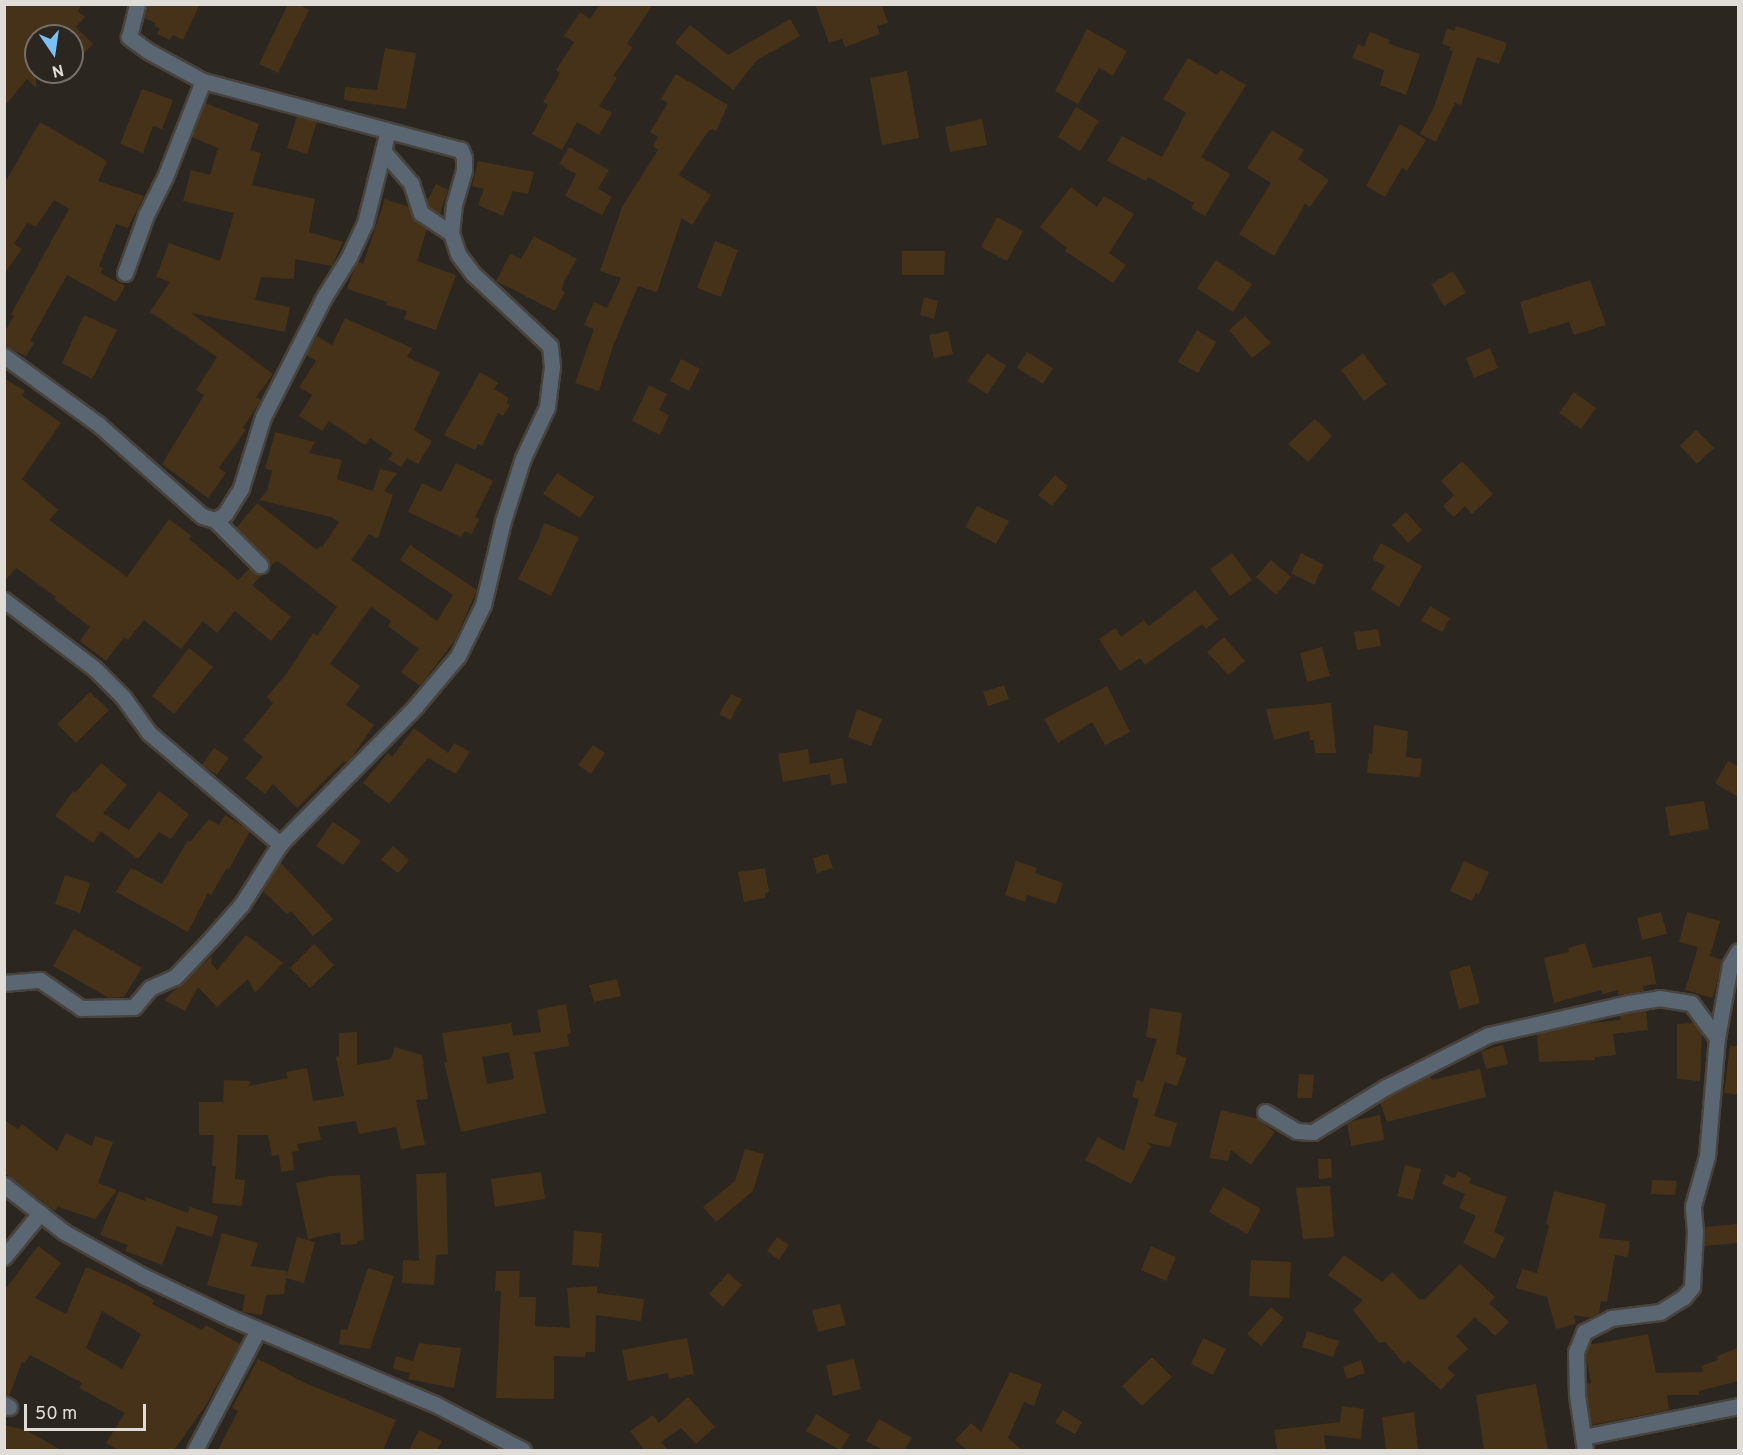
<!DOCTYPE html>
<style>
body{margin:0}
#map{position:relative;width:1743px;height:1455px;overflow:hidden;background:#2b261f;font-family:Overpass,sans-serif}
div>[style]{position:absolute}
.building>*{inset:0;background:#463218}
.roads{filter:drop-shadow(2px 0 #48433d) drop-shadow(-2px 0 #48433d) drop-shadow(0 2px #48433d) drop-shadow(0 -2px #48433d)}
.minor>*{height:15px;margin:-7.5px;padding:0 7.5px;transform-origin:7.5px;border-radius:7.5px;background:#5a6671}
span{translate:-50% -50%;white-space:nowrap;text-align:center;line-height:1.15;-webkit-text-stroke:4.5px #2b261f;paint-order:stroke}
.frame{position:absolute;inset:0;border:6px solid #e0dcd8;pointer-events:none}
.north{position:absolute;left:24px;top:24px;width:60px;height:60px;box-sizing:border-box;background:#2b261f;border:2px solid #736f69;border-radius:50%;rotate:167deg;font-size:16px;font-weight:700;line-height:24px;text-align:center;color:#e0dcd8}
.north::after{content:'';display:block;margin:auto;width:21px;height:27px;background:#79bff8;clip-path:polygon(50% 0,100% 100%,50% 72%,0 100%)}
.scale{position:absolute;left:24px;top:1404px;width:122px;height:27px;box-sizing:border-box;border:3px solid #e0dcd8;border-top:0;padding-left:8px;font-size:18px;line-height:21px;white-space:nowrap;color:#e0dcd8;-webkit-text-stroke:4px #2b261f;paint-order:stroke}
</style>
<div id="map">
<div class="building">
<div style="clip-path:polygon(4px 4px,82px 4px,78px 12px,85px 17px,76px 27px,93px 44px,83px 54px,72px 42px,72px 36px,36px 36px,36px 88px,27px 79px,4px 107px)"></div>
<div style="clip-path:polygon(147px 4px,200px 4px,183px 40px,173px 35px,170px 40px,157px 34px,160px 29px,154px 26px,156px 23px,144px 18px)"></div>
<div style="clip-path:polygon(288px 4px,298px 4px,309px 10px,278px 73px,259px 64px)"></div>
<div style="clip-path:polygon(600px 4px,653px 4px,627px 44px,633px 47px,613px 76px,617px 78px,599px 106px,612px 113px,599px 135px,577px 122px,562px 150px,532px 134px,548px 105px,543px 102px,560px 73px,556px 70px,574px 42px,564px 36px,580px 12px,590px 19px)"></div>
<div style="clip-path:polygon(815px 4px,881px 4px,888px 23px,877px 26px,880px 34px,845px 47px,842px 39px,829px 43px)"></div>
<div style="clip-path:polygon(790px 19px,800px 36px,757px 60px,733px 90px,675px 43px,690px 25px,728px 55px)"></div>
<div style="clip-path:polygon(1456px 26px,1507px 43px,1499px 64px,1477px 57px,1461px 105px,1455px 103px,1436px 142px,1420px 134px,1434px 107px,1453px 51px,1449px 50px,1450px 47px,1442px 44px,1447px 28px,1454px 31px)"></div>
<div style="clip-path:polygon(1087px 29px,1127px 51px,1113px 76px,1099px 68px,1078px 104px,1055px 91px)"></div>
<div style="clip-path:polygon(1370px 32px,1390px 40px,1389px 44px,1420px 54px,1406px 95px,1380px 85px,1384px 70px,1352px 58px,1358px 44px,1364px 47px)"></div>
<div style="clip-path:polygon(385px 48px,416px 53px,406px 109px,344px 100px,345px 87px,377px 90px)"></div>
<div style="clip-path:polygon(1188px 58px,1217px 75px,1221px 70px,1246px 85px,1201px 157px,1230px 174px,1205px 216px,1191px 208px,1194px 203px,1148px 177px,1146px 181px,1107px 161px,1122px 136px,1162px 157px,1186px 113px,1163px 99px)"></div>
<div style="clip-path:polygon(907px 71px,919px 138px,882px 145px,870px 78px)"></div>
<div style="clip-path:polygon(676px 74px,728px 105px,716px 131px,711px 129px,707px 133px,679px 175px,711px 195px,692px 225px,682px 218px,657px 292px,638px 286px,613px 346px,599px 391px,575px 383px,594px 329px,584px 325px,594px 302px,607px 308px,621px 278px,600px 271px,622px 207px,658px 150px,653px 146px,658px 137px,650px 132px,668px 103px,661px 99px)"></div>
<div style="clip-path:polygon(142px 89px,173px 100px,162px 129px,153px 126px,143px 153px,120px 144px)"></div>
<div style="clip-path:polygon(205px 103px,259px 124px,250px 150px,261px 153px,252px 185px,315px 199px,309px 232px,343px 242px,332px 266px,295px 259px,294px 279px,261px 277px,255px 300px,290px 307px,285px 332px,191px 313px,273px 374px,256px 397px,261px 400px,243px 428px,246px 430px,219px 468px,226px 473px,208px 498px,162px 464px,204px 395px,196px 390px,217px 357px,150px 312px,170px 282px,156px 277px,169px 243px,220px 261px,234px 213px,183px 201px,191px 170px,210px 175px,218px 148px,191px 137px)"></div>
<div style="clip-path:polygon(1076px 107px,1099px 121px,1080px 151px,1058px 137px)"></div>
<div style="clip-path:polygon(297px 116px,317px 122px,307px 154px,287px 148px)"></div>
<div style="clip-path:polygon(982px 119px,987px 145px,950px 152px,945px 127px)"></div>
<div style="clip-path:polygon(40px 122px,107px 161px,98px 181px,144px 196px,128px 228px,116px 224px,99px 266px,103px 268px,100px 273px,125px 286px,116px 302px,67px 275px,30px 341px,34px 343px,26px 356px,4px 346px,4px 333px,14px 316px,11px 314px,69px 209px,54px 200px,36px 227px,27px 223px,14px 244px,22px 249px,4px 274px,4px 184px)"></div>
<div style="clip-path:polygon(1400px 124px,1426px 140px,1407px 171px,1402px 168px,1385px 197px,1366px 186px)"></div>
<div style="clip-path:polygon(1272px 130px,1304px 150px,1298px 159px,1329px 180px,1310px 207px,1305px 204px,1274px 256px,1239px 234px,1271px 183px,1247px 168px)"></div>
<div style="clip-path:polygon(569px 147px,609px 170px,598px 189px,612px 197px,602px 215px,565px 196px,576px 174px,559px 164px)"></div>
<div style="clip-path:polygon(478px 161px,534px 172px,528px 194px,513px 191px,503px 216px,478px 205px,484px 189px,472px 186px)"></div>
<div style="clip-path:polygon(436px 184px,448px 190px,440px 214px,429px 207px,427px 201px)"></div>
<div style="clip-path:polygon(1071px 187px,1097px 207px,1104px 196px,1134px 214px,1109px 253px,1126px 265px,1113px 283px,1065px 251px,1067px 248px,1040px 227px)"></div>
<div style="clip-path:polygon(385px 199px,409px 207px,415px 221px,427px 229px,417px 261px,456px 275px,436px 330px,404px 319px,407px 311px,386px 305px,387px 302px,347px 289px,357px 262px,363px 264px)"></div>
<div style="clip-path:polygon(997px 217px,1023px 231px,1007px 261px,981px 247px)"></div>
<div style="clip-path:polygon(534px 236px,577px 259px,564px 281px,562px 290px,565px 292px,555px 311px,496px 281px,510px 254px,521px 259px)"></div>
<div style="clip-path:polygon(715px 241px,738px 250px,721px 297px,697px 288px)"></div>
<div style="clip-path:polygon(902px 251px,945px 251px,944px 275px,902px 275px)"></div>
<div style="clip-path:polygon(1216px 260px,1252px 284px,1233px 312px,1197px 288px)"></div>
<div style="clip-path:polygon(1453px 271px,1466px 293px,1444px 306px,1431px 284px)"></div>
<div style="clip-path:polygon(1590px 280px,1606px 325px,1574px 335px,1569px 322px,1529px 334px,1520px 302px)"></div>
<div style="clip-path:polygon(924px 297px,938px 301px,934px 319px,920px 315px)"></div>
<div style="clip-path:polygon(84px 315px,117px 330px,92px 379px,62px 363px)"></div>
<div style="clip-path:polygon(1245px 316px,1271px 343px,1252px 358px,1229px 330px)"></div>
<div style="clip-path:polygon(345px 318px,412px 348px,407px 357px,440px 372px,414px 430px,432px 441px,418px 464px,407px 458px,401px 467px,388px 459px,393px 453px,370px 438px,365px 445px,329px 421px,322px 431px,299px 416px,312px 395px,299px 387px,316px 361px,306px 355px,317px 336px,332px 345px)"></div>
<div style="clip-path:polygon(1197px 330px,1216px 342px,1198px 373px,1178px 362px)"></div>
<div style="clip-path:polygon(948px 331px,953px 354px,934px 358px,929px 335px)"></div>
<div style="clip-path:polygon(1490px 348px,1498px 368px,1474px 378px,1466px 358px)"></div>
<div style="clip-path:polygon(1027px 352px,1053px 368px,1043px 384px,1017px 368px)"></div>
<div style="clip-path:polygon(987px 353px,1006px 366px,987px 394px,967px 381px)"></div>
<div style="clip-path:polygon(1363px 353px,1386px 384px,1364px 401px,1341px 370px)"></div>
<div style="clip-path:polygon(681px 359px,700px 369px,689px 391px,670px 381px)"></div>
<div style="clip-path:polygon(480px 372px,498px 383px,494px 389px,509px 398px,506px 403px,510px 405px,503px 416px,498px 413px,482px 446px,478px 444px,475px 450px,444px 435px)"></div>
<div style="clip-path:polygon(4px 378px,25px 391px,22px 396px,61px 423px,22px 479px,58px 510px,49px 520px,127px 577px,169px 519px,191px 535px,189px 539px,238px 580px,250px 568px,257px 574px,263px 574px,252px 585px,291px 617px,271px 641px,235px 611px,217px 633px,203px 621px,181px 649px,144px 620px,128px 640px,124px 637px,106px 661px,80px 641px,90px 627px,54px 599px,56px 597px,16px 568px,4px 582px)"></div>
<div style="clip-path:polygon(649px 385px,667px 394px,659px 410px,669px 415px,660px 435px,632px 421px)"></div>
<div style="clip-path:polygon(1574px 392px,1596px 408px,1581px 429px,1559px 413px)"></div>
<div style="clip-path:polygon(1315px 419px,1332px 436px,1308px 462px,1288px 444px)"></div>
<div style="clip-path:polygon(1696px 430px,1714px 448px,1697px 464px,1680px 446px)"></div>
<div style="clip-path:polygon(275px 432px,315px 442px,309px 453px,342px 460px,337px 479px,373px 491px,380px 469px,397px 473px,384px 491px,393px 495px,378px 538px,369px 534px,351px 560px,437px 621px,453px 595px,400px 560px,410px 545px,477px 590px,455px 640px,420px 686px,401px 672px,419px 649px,388px 626px,391px 621px,371px 607px,330px 664px,360px 686px,346px 705px,374px 725px,352px 757px,346px 763px,343px 762px,297px 808px,273px 784px,265px 794px,245px 778px,263px 757px,243px 740px,273px 703px,267px 697px,287px 673px,313px 633px,317px 636px,337px 607px,283px 565px,276px 561px,269px 568px,267px 558px,236px 528px,257px 503px,317px 550px,320px 546px,322px 547px,339px 522px,331px 517px,259px 500px,267px 491px,272px 470px,265px 469px)"></div>
<div style="clip-path:polygon(1462px 461px,1493px 494px,1472px 514px,1465px 506px,1454px 517px,1443px 506px,1454px 495px,1441px 481px)"></div>
<div style="clip-path:polygon(456px 463px,493px 481px,475px 517px,479px 519px,472px 534px,465px 531px,461px 537px,408px 512px,422px 483px,441px 492px)"></div>
<div style="clip-path:polygon(557px 473px,594px 497px,580px 518px,543px 494px)"></div>
<div style="clip-path:polygon(1055px 475px,1068px 486px,1052px 506px,1038px 495px)"></div>
<div style="clip-path:polygon(977px 506px,1009px 521px,996px 544px,965px 527px)"></div>
<div style="clip-path:polygon(1406px 512px,1422px 530px,1408px 543px,1392px 525px)"></div>
<div style="clip-path:polygon(544px 523px,579px 537px,551px 596px,518px 579px,538px 540px)"></div>
<div style="clip-path:polygon(1381px 543px,1422px 566px,1399px 607px,1371px 589px,1385px 566px,1372px 559px)"></div>
<div style="clip-path:polygon(1232px 553px,1252px 580px,1230px 596px,1210px 569px)"></div>
<div style="clip-path:polygon(1301px 553px,1324px 565px,1314px 585px,1291px 573px)"></div>
<div style="clip-path:polygon(1271px 560px,1291px 577px,1276px 595px,1256px 577px)"></div>
<div style="clip-path:polygon(1195px 590px,1218px 619px,1206px 629px,1202px 624px,1145px 665px,1140px 658px,1120px 671px,1099px 639px,1116px 628px,1121px 637px,1144px 620px,1149px 626px)"></div>
<div style="clip-path:polygon(1430px 606px,1450px 618px,1442px 632px,1421px 621px)"></div>
<div style="clip-path:polygon(1378px 629px,1381px 646px,1357px 650px,1354px 632px)"></div>
<div style="clip-path:polygon(1224px 637px,1245px 661px,1228px 675px,1207px 652px)"></div>
<div style="clip-path:polygon(1322px 647px,1330px 676px,1307px 682px,1300px 653px)"></div>
<div style="clip-path:polygon(189px 648px,213px 667px,174px 714px,152px 696px)"></div>
<div style="clip-path:polygon(1004px 685px,1009px 699px,988px 706px,983px 692px)"></div>
<div style="clip-path:polygon(1107px 686px,1130px 732px,1105px 745px,1092px 722px,1058px 743px,1044px 719px)"></div>
<div style="clip-path:polygon(90px 692px,109px 710px,76px 743px,57px 724px)"></div>
<div style="clip-path:polygon(731px 694px,742px 699px,730px 720px,719px 714px)"></div>
<div style="clip-path:polygon(1331px 703px,1336px 753px,1315px 753px,1314px 740px,1310px 740px,1309px 731px,1274px 740px,1266px 709px)"></div>
<div style="clip-path:polygon(857px 709px,882px 719px,871px 746px,848px 737px)"></div>
<div style="clip-path:polygon(1374px 725px,1408px 731px,1406px 757px,1422px 759px,1420px 777px,1367px 773px,1369px 754px,1372px 754px)"></div>
<div style="clip-path:polygon(414px 728px,448px 753px,454px 743px,470px 752px,456px 774px,428px 758px,389px 804px,363px 783px,388px 753px,392px 757px)"></div>
<div style="clip-path:polygon(593px 745px,605px 753px,591px 774px,578px 765px)"></div>
<div style="clip-path:polygon(214px 748px,229px 758px,217px 775px,202px 765px)"></div>
<div style="clip-path:polygon(808px 749px,810px 764px,843px 758px,847px 783px,831px 785px,830px 774px,783px 782px,778px 754px)"></div>
<div style="clip-path:polygon(1728px 761px,1738px 767px,1738px 797px,1715px 783px)"></div>
<div style="clip-path:polygon(101px 763px,127px 785px,103px 813px,129px 830px,159px 791px,189px 814px,171px 839px,159px 832px,138px 859px,101px 831px,93px 843px,55px 816px,73px 791px,75px 793px)"></div>
<div style="clip-path:polygon(1704px 801px,1709px 829px,1670px 836px,1665px 807px)"></div>
<div style="clip-path:polygon(225px 815px,250px 831px,229px 869px,227px 868px,211px 895px,208px 893px,188px 932px,116px 892px,131px 868px,162px 884px,188px 840px,190px 842px,209px 819px,219px 825px)"></div>
<div style="clip-path:polygon(333px 822px,361px 841px,343px 865px,316px 846px)"></div>
<div style="clip-path:polygon(393px 846px,409px 860px,398px 873px,381px 860px)"></div>
<div style="clip-path:polygon(828px 854px,833px 868px,817px 873px,813px 858px)"></div>
<div style="clip-path:polygon(1016px 861px,1037px 868px,1035px 873px,1063px 883px,1056px 904px,1027px 895px,1025px 902px,1005px 895px)"></div>
<div style="clip-path:polygon(1464px 861px,1489px 872px,1479px 894px,1476px 893px,1472px 901px,1450px 891px)"></div>
<div style="clip-path:polygon(280px 862px,333px 919px,313px 936px,291px 911px,287px 914px,262px 890px)"></div>
<div style="clip-path:polygon(765px 868px,769px 892px,765px 893px,765px 898px,744px 902px,738px 872px)"></div>
<div style="clip-path:polygon(65px 875px,90px 883px,80px 913px,55px 904px)"></div>
<div style="clip-path:polygon(1661px 912px,1667px 934px,1642px 940px,1637px 918px)"></div>
<div style="clip-path:polygon(1687px 912px,1720px 921px,1710px 956px,1722px 960px,1713px 998px,1685px 990px,1698px 947px,1679px 942px)"></div>
<div style="clip-path:polygon(74px 929px,142px 968px,124px 997px,109px 998px,53px 966px)"></div>
<div style="clip-path:polygon(246px 935px,283px 963px,255px 993px,248px 979px,217px 1007px,198px 987px,185px 1011px,164px 1000px,212px 956px,211px 963px,217px 970px)"></div>
<div style="clip-path:polygon(1585px 943px,1593px 968px,1651px 956px,1656px 984px,1643px 986px,1644px 991px,1618px 995px,1618px 990px,1603px 994px,1601px 990px,1554px 1003px,1544px 958px,1569px 952px,1568px 948px)"></div>
<div style="clip-path:polygon(314px 944px,334px 965px,310px 988px,290px 968px)"></div>
<div style="clip-path:polygon(1470px 965px,1480px 1003px,1459px 1009px,1449px 971px)"></div>
<div style="clip-path:polygon(617px 979px,621px 996px,594px 1002px,589px 985px)"></div>
<div style="clip-path:polygon(evenodd,566px 1004px,571px 1033px,567px 1034px,569px 1046px,534px 1052px,546px 1113px,461px 1132px,444px 1062px,447px 1063px,442px 1033px,511px 1023px,513px 1036px,541px 1032px,537px 1010px,566px 1004px,509px 1052px,514px 1079px,487px 1084px,482px 1057px,509px 1052px)"></div>
<div style="clip-path:polygon(1150px 1008px,1182px 1013px,1176px 1054px,1187px 1058px,1177px 1086px,1165px 1082px,1154px 1116px,1177px 1123px,1170px 1147px,1147px 1143px,1151px 1146px,1131px 1184px,1085px 1160px,1098px 1137px,1124px 1151px,1139px 1099px,1132px 1097px,1137px 1080px,1143px 1082px,1157px 1039px,1146px 1037px)"></div>
<div style="clip-path:polygon(1646px 1010px,1648px 1030px,1613px 1034px,1616px 1055px,1595px 1057px,1595px 1060px,1539px 1062px,1537px 1034px,1580px 1024px,1621px 1020px,1620px 1015px)"></div>
<div style="clip-path:polygon(1694px 1023px,1702px 1034px,1700px 1081px,1677px 1079px,1677px 1024px)"></div>
<div style="clip-path:polygon(357px 1032px,357px 1065px,391px 1059px,395px 1047px,422px 1055px,428px 1099px,416px 1100px,425px 1145px,401px 1149px,396px 1127px,359px 1134px,356px 1121px,318px 1127px,321px 1140px,297px 1144px,299px 1151px,292px 1152px,294px 1170px,281px 1172px,279px 1155px,272px 1156px,268px 1135px,238px 1135px,235px 1179px,245px 1180px,242px 1206px,212px 1203px,216px 1166px,212px 1166px,214px 1135px,199px 1135px,199px 1102px,223px 1102px,224px 1080px,250px 1081px,249px 1086px,288px 1078px,286px 1072px,307px 1068px,313px 1101px,344px 1096px,336px 1057px,339px 1056px,339px 1033px)"></div>
<div style="clip-path:polygon(1503px 1045px,1508px 1064px,1486px 1069px,1481px 1051px)"></div>
<div style="clip-path:polygon(1730px 1046px,1738px 1046px,1738px 1095px,1724px 1093px)"></div>
<div style="clip-path:polygon(1480px 1069px,1486px 1097px,1387px 1122px,1380px 1102px,1391px 1096px,1430px 1076px,1432px 1080px)"></div>
<div style="clip-path:polygon(1299px 1074px,1314px 1075px,1312px 1098px,1297px 1098px)"></div>
<div style="clip-path:polygon(1221px 1110px,1258px 1119px,1275px 1132px,1251px 1165px,1231px 1150px,1228px 1161px,1209px 1158px)"></div>
<div style="clip-path:polygon(1380px 1115px,1384px 1140px,1351px 1146px,1347px 1122px)"></div>
<div style="clip-path:polygon(4px 1120px,18px 1129px,22px 1124px,57px 1151px,66px 1133px,92px 1146px,95px 1136px,113px 1142px,98px 1183px,117px 1190px,95px 1219px,58px 1207px,55px 1211px,4px 1173px)"></div>
<div style="clip-path:polygon(745px 1149px,764px 1154px,753px 1191px,716px 1222px,703px 1207px,735px 1181px)"></div>
<div style="clip-path:polygon(1318px 1159px,1331px 1159px,1332px 1178px,1319px 1179px)"></div>
<div style="clip-path:polygon(1405px 1165px,1421px 1169px,1413px 1200px,1397px 1196px)"></div>
<div style="clip-path:polygon(1458px 1171px,1471px 1178px,1469px 1183px,1507px 1197px,1494px 1232px,1505px 1237px,1495px 1259px,1463px 1243px,1476px 1216px,1459px 1208px,1465px 1194px,1442px 1184px,1446px 1175px,1455px 1178px)"></div>
<div style="clip-path:polygon(541px 1172px,545px 1199px,495px 1207px,491px 1179px)"></div>
<div style="clip-path:polygon(446px 1173px,448px 1254px,436px 1255px,434px 1285px,402px 1283px,403px 1260px,419px 1261px,416px 1174px)"></div>
<div style="clip-path:polygon(360px 1175px,364px 1240px,357px 1241px,357px 1244px,341px 1245px,340px 1232px,308px 1239px,296px 1183px,330px 1176px)"></div>
<div style="clip-path:polygon(1652px 1180px,1677px 1181px,1675px 1195px,1651px 1194px)"></div>
<div style="clip-path:polygon(1330px 1186px,1334px 1237px,1303px 1239px,1296px 1188px)"></div>
<div style="clip-path:polygon(1223px 1187px,1261px 1209px,1247px 1234px,1209px 1212px)"></div>
<div style="clip-path:polygon(119px 1191px,145px 1201px,146px 1197px,188px 1213px,190px 1207px,218px 1216px,212px 1237px,177px 1226px,162px 1265px,125px 1251px,128px 1245px,100px 1235px)"></div>
<div style="clip-path:polygon(1554px 1191px,1606px 1204px,1599px 1238px,1630px 1241px,1628px 1257px,1615px 1255px,1607px 1302px,1601px 1301px,1599px 1313px,1590px 1318px,1574px 1315px,1576px 1324px,1556px 1329px,1547px 1297px,1516px 1288px,1522px 1269px,1537px 1273px,1549px 1225px,1546px 1224px)"></div>
<div style="clip-path:polygon(1738px 1224px,1738px 1243px,1704px 1246px,1704px 1227px)"></div>
<div style="clip-path:polygon(574px 1231px,602px 1233px,599px 1267px,572px 1265px)"></div>
<div style="clip-path:polygon(222px 1233px,258px 1243px,251px 1266px,287px 1271px,284px 1294px,266px 1295px,262px 1315px,242px 1312px,245px 1295px,207px 1285px)"></div>
<div style="clip-path:polygon(297px 1237px,315px 1242px,304px 1283px,286px 1278px)"></div>
<div style="clip-path:polygon(777px 1237px,789px 1245px,779px 1260px,767px 1251px)"></div>
<div style="clip-path:polygon(evenodd,38px 1246px,61px 1263px,35px 1298px,66px 1314px,86px 1267px,131px 1287px,154px 1300px,152px 1304px,202px 1330px,206px 1325px,240px 1344px,206px 1405px,174px 1450px,118px 1450px,106px 1443px,125px 1413px,79px 1388px,82px 1383px,30px 1355px,25px 1363px,22px 1362px,9px 1396px,4px 1394px,4px 1291px,38px 1246px,102px 1311px,141px 1334px,122px 1369px,86px 1348px,102px 1311px)"></div>
<div style="clip-path:polygon(1151px 1246px,1176px 1257px,1166px 1281px,1141px 1270px)"></div>
<div style="clip-path:polygon(1344px 1255px,1382px 1282px,1392px 1272px,1420px 1300px,1422px 1298px,1424px 1300px,1460px 1264px,1495px 1297px,1489px 1303px,1509px 1322px,1495px 1336px,1475px 1317px,1456px 1336px,1468px 1349px,1447px 1368px,1455px 1375px,1441px 1390px,1408px 1360px,1404px 1364px,1385px 1342px,1379px 1343px,1353px 1310px,1363px 1300px,1328px 1275px)"></div>
<div style="clip-path:polygon(1251px 1260px,1291px 1262px,1289px 1298px,1249px 1296px)"></div>
<div style="clip-path:polygon(368px 1268px,394px 1276px,370px 1349px,339px 1344px,341px 1329px,347px 1330px)"></div>
<div style="clip-path:polygon(496px 1271px,520px 1271px,519px 1297px,536px 1297px,535px 1326px,570px 1328px,567px 1288px,597px 1286px,597px 1293px,644px 1299px,641px 1321px,596px 1315px,595px 1352px,586px 1352px,585px 1357px,554px 1356px,554px 1399px,496px 1398px,501px 1291px,495px 1291px)"></div>
<div style="clip-path:polygon(728px 1273px,742px 1285px,723px 1307px,709px 1294px)"></div>
<div style="clip-path:polygon(840px 1304px,846px 1325px,818px 1332px,812px 1310px)"></div>
<div style="clip-path:polygon(1271px 1307px,1284px 1318px,1261px 1346px,1247px 1334px)"></div>
<div style="clip-path:polygon(1307px 1331px,1339px 1341px,1333px 1357px,1302px 1347px)"></div>
<div style="clip-path:polygon(1648px 1334px,1656px 1373px,1703px 1372px,1701px 1366px,1718px 1360px,1717px 1356px,1738px 1348px,1738px 1381px,1699px 1391px,1699px 1395px,1667px 1395px,1669px 1410px,1591px 1425px,1587px 1394px,1586px 1384px,1591px 1383px,1586px 1356px,1589px 1345px)"></div>
<div style="clip-path:polygon(687px 1338px,694px 1374px,669px 1379px,668px 1373px,628px 1381px,622px 1350px)"></div>
<div style="clip-path:polygon(1203px 1338px,1226px 1349px,1213px 1375px,1191px 1364px)"></div>
<div style="clip-path:polygon(419px 1343px,461px 1348px,454px 1388px,408px 1379px,410px 1373px,393px 1369px,396px 1356px,413px 1361px)"></div>
<div style="clip-path:polygon(1152px 1357px,1172px 1377px,1142px 1406px,1122px 1386px)"></div>
<div style="clip-path:polygon(258px 1359px,305px 1383px,396px 1420px,383px 1450px,218px 1450px,238px 1411px,232px 1408px)"></div>
<div style="clip-path:polygon(854px 1359px,861px 1389px,833px 1396px,826px 1365px)"></div>
<div style="clip-path:polygon(1361px 1360px,1365px 1373px,1347px 1379px,1343px 1367px)"></div>
<div style="clip-path:polygon(1010px 1372px,1042px 1384px,1034px 1406px,1024px 1402px,1008px 1438px,1022px 1450px,967px 1450px,955px 1440px,971px 1423px,981px 1432px)"></div>
<div style="clip-path:polygon(1536px 1384px,1548px 1450px,1484px 1450px,1476px 1395px)"></div>
<div style="clip-path:polygon(688px 1397px,715px 1427px,696px 1444px,681px 1428px,661px 1442px,668px 1450px,644px 1450px,630px 1431px,653px 1415px,659px 1423px)"></div>
<div style="clip-path:polygon(1342px 1406px,1364px 1409px,1361px 1439px,1324px 1435px,1326px 1450px,1277px 1450px,1274px 1430px,1340px 1422px)"></div>
<div style="clip-path:polygon(1063px 1410px,1082px 1422px,1075px 1434px,1055px 1423px)"></div>
<div style="clip-path:polygon(1414px 1412px,1418px 1450px,1386px 1450px,1382px 1417px)"></div>
<div style="clip-path:polygon(816px 1414px,850px 1435px,840px 1450px,806px 1431px)"></div>
<div style="clip-path:polygon(879px 1419px,912px 1438px,904px 1450px,883px 1450px,866px 1441px)"></div>
<div style="clip-path:polygon(4px 1425px,26px 1430px,61px 1450px,4px 1450px)"></div>
<div style="clip-path:polygon(419px 1430px,442px 1441px,437px 1450px,409px 1450px)"></div>
</div>
<div class="roads">
<div class="minor">
<div style="left:383px;top:151px;width:43px;rotate:48.8deg"></div>
<div style="left:411px;top:183px;width:32px;rotate:72deg"></div>
<div style="left:421px;top:213px;width:36px;rotate:34deg"></div>
<div style="left:125px;top:273px;width:62px;rotate:-70.1deg"></div>
<div style="left:146px;top:215px;width:42px;rotate:-63.4deg"></div>
<div style="left:165px;top:177px;width:103px;rotate:-68.4deg"></div>
<div style="left:4px;top:356px;width:116px;rotate:35.9deg"></div>
<div style="left:98px;top:424px;width:139px;rotate:41.5deg"></div>
<div style="left:202px;top:516px;width:14px;rotate:17deg"></div>
<div style="left:215px;top:520px;width:12px;rotate:-31deg"></div>
<div style="left:225px;top:514px;width:31px;rotate:-58deg"></div>
<div style="left:241px;top:488px;width:74px;rotate:-72.8deg"></div>
<div style="left:263px;top:417px;width:132px;rotate:-63deg"></div>
<div style="left:323px;top:299px;width:49px;rotate:-58.2deg"></div>
<div style="left:349px;top:257px;width:38px;rotate:-65deg"></div>
<div style="left:365px;top:223px;width:95px;rotate:-76deg"></div>
<div style="left:215px;top:520px;width:64px;rotate:45deg"></div>
<div style="left:4px;top:600px;width:113px;rotate:37.1deg"></div>
<div style="left:94px;top:668px;width:41px;rotate:45deg"></div>
<div style="left:123px;top:697px;width:44px;rotate:54.2deg"></div>
<div style="left:149px;top:733px;width:172px;rotate:40.3deg"></div>
<div style="left:4px;top:983px;width:36px;rotate:-5deg"></div>
<div style="left:40px;top:980px;width:50px;rotate:34.3deg"></div>
<div style="left:81px;top:1008px;width:53px;rotate:-1.1deg"></div>
<div style="left:134px;top:1007px;width:25px;rotate:-50deg"></div>
<div style="left:150px;top:988px;width:27px;rotate:-24deg"></div>
<div style="left:175px;top:977px;width:54px;rotate:-46.5deg"></div>
<div style="left:212px;top:938px;width:45px;rotate:-48.6deg"></div>
<div style="left:242px;top:904px;width:71px;rotate:-57.7deg"></div>
<div style="left:280px;top:844px;width:192px;rotate:-45.4deg"></div>
<div style="left:415px;top:707px;width:67px;rotate:-49.9deg"></div>
<div style="left:458px;top:656px;width:57px;rotate:-63.9deg"></div>
<div style="left:483px;top:605px;width:86px;rotate:-76.6deg"></div>
<div style="left:503px;top:521px;width:66px;rotate:-72.4deg"></div>
<div style="left:523px;top:458px;width:56px;rotate:-64.8deg"></div>
<div style="left:547px;top:407px;width:41px;rotate:-83deg"></div>
<div style="left:552px;top:366px;width:20px;rotate:-96deg"></div>
<div style="left:550px;top:346px;width:105px;rotate:-136.9deg"></div>
<div style="left:473px;top:274px;width:25px;rotate:-127deg"></div>
<div style="left:458px;top:254px;width:22px;rotate:-108deg"></div>
<div style="left:451px;top:233px;width:28px;rotate:-84deg"></div>
<div style="left:454px;top:205px;width:36px;rotate:-74deg"></div>
<div style="left:464px;top:170px;width:12px;rotate:-90deg"></div>
<div style="left:464px;top:158px;width:9px;rotate:-111deg"></div>
<div style="left:461px;top:150px;width:267px;rotate:-165deg"></div>
<div style="left:203px;top:81px;width:63px;rotate:-151.4deg"></div>
<div style="left:148px;top:51px;width:24px;rotate:-144deg"></div>
<div style="left:129px;top:37px;width:34px;rotate:-76deg"></div>
<div style="left:1265px;top:1112px;width:37px;rotate:31deg"></div>
<div style="left:1297px;top:1131px;width:16px;rotate:4deg"></div>
<div style="left:1313px;top:1132px;width:86px;rotate:-31.7deg"></div>
<div style="left:1386px;top:1087px;width:114px;rotate:-27deg"></div>
<div style="left:1488px;top:1035px;width:145px;rotate:-12.8deg"></div>
<div style="left:1629px;top:1003px;width:30px;rotate:-9deg"></div>
<div style="left:1659px;top:998px;width:32px;rotate:9deg"></div>
<div style="left:1691px;top:1003px;width:44px;rotate:53.4deg"></div>
<div style="left:4px;top:1185px;width:76px;rotate:38.1deg"></div>
<div style="left:64px;top:1232px;width:93px;rotate:29.1deg"></div>
<div style="left:145px;top:1277px;width:95px;rotate:25.5deg"></div>
<div style="left:231px;top:1318px;width:221px;rotate:22.9deg"></div>
<div style="left:435px;top:1404px;width:99px;rotate:27.6deg"></div>
<div style="left:4px;top:1257px;width:57px;rotate:-50.7deg"></div>
<div style="left:4px;top:1404px;width:6px;rotate:31deg"></div>
<div style="left:1583px;top:1437px;width:158px;rotate:-11.3deg"></div>
<div style="left:195px;top:1450px;width:136px;rotate:-62.3deg"></div>
<div style="left:1585px;top:1450px;width:56px;rotate:-98.3deg"></div>
<div style="left:1577px;top:1395px;width:43px;rotate:-91.3deg"></div>
<div style="left:1576px;top:1352px;width:22px;rotate:-68deg"></div>
<div style="left:1584px;top:1332px;width:30px;rotate:-27deg"></div>
<div style="left:1611px;top:1318px;width:49px;rotate:-7deg"></div>
<div style="left:1660px;top:1312px;width:28px;rotate:-32deg"></div>
<div style="left:1684px;top:1297px;width:13px;rotate:-51deg"></div>
<div style="left:1692px;top:1287px;width:56px;rotate:-86.9deg"></div>
<div style="left:1695px;top:1231px;width:25px;rotate:-95deg"></div>
<div style="left:1693px;top:1206px;width:52px;rotate:-74.4deg"></div>
<div style="left:1707px;top:1156px;width:118px;rotate:-85.2deg"></div>
<div style="left:1717px;top:1038px;width:74px;rotate:-79.9deg"></div>
<div style="left:1730px;top:965px;width:16px;rotate:-60deg"></div>
</div>
</div>
<div class="frame"></div>
<div class="north">N</div>
<div class="scale">50 m</div>
</div>
